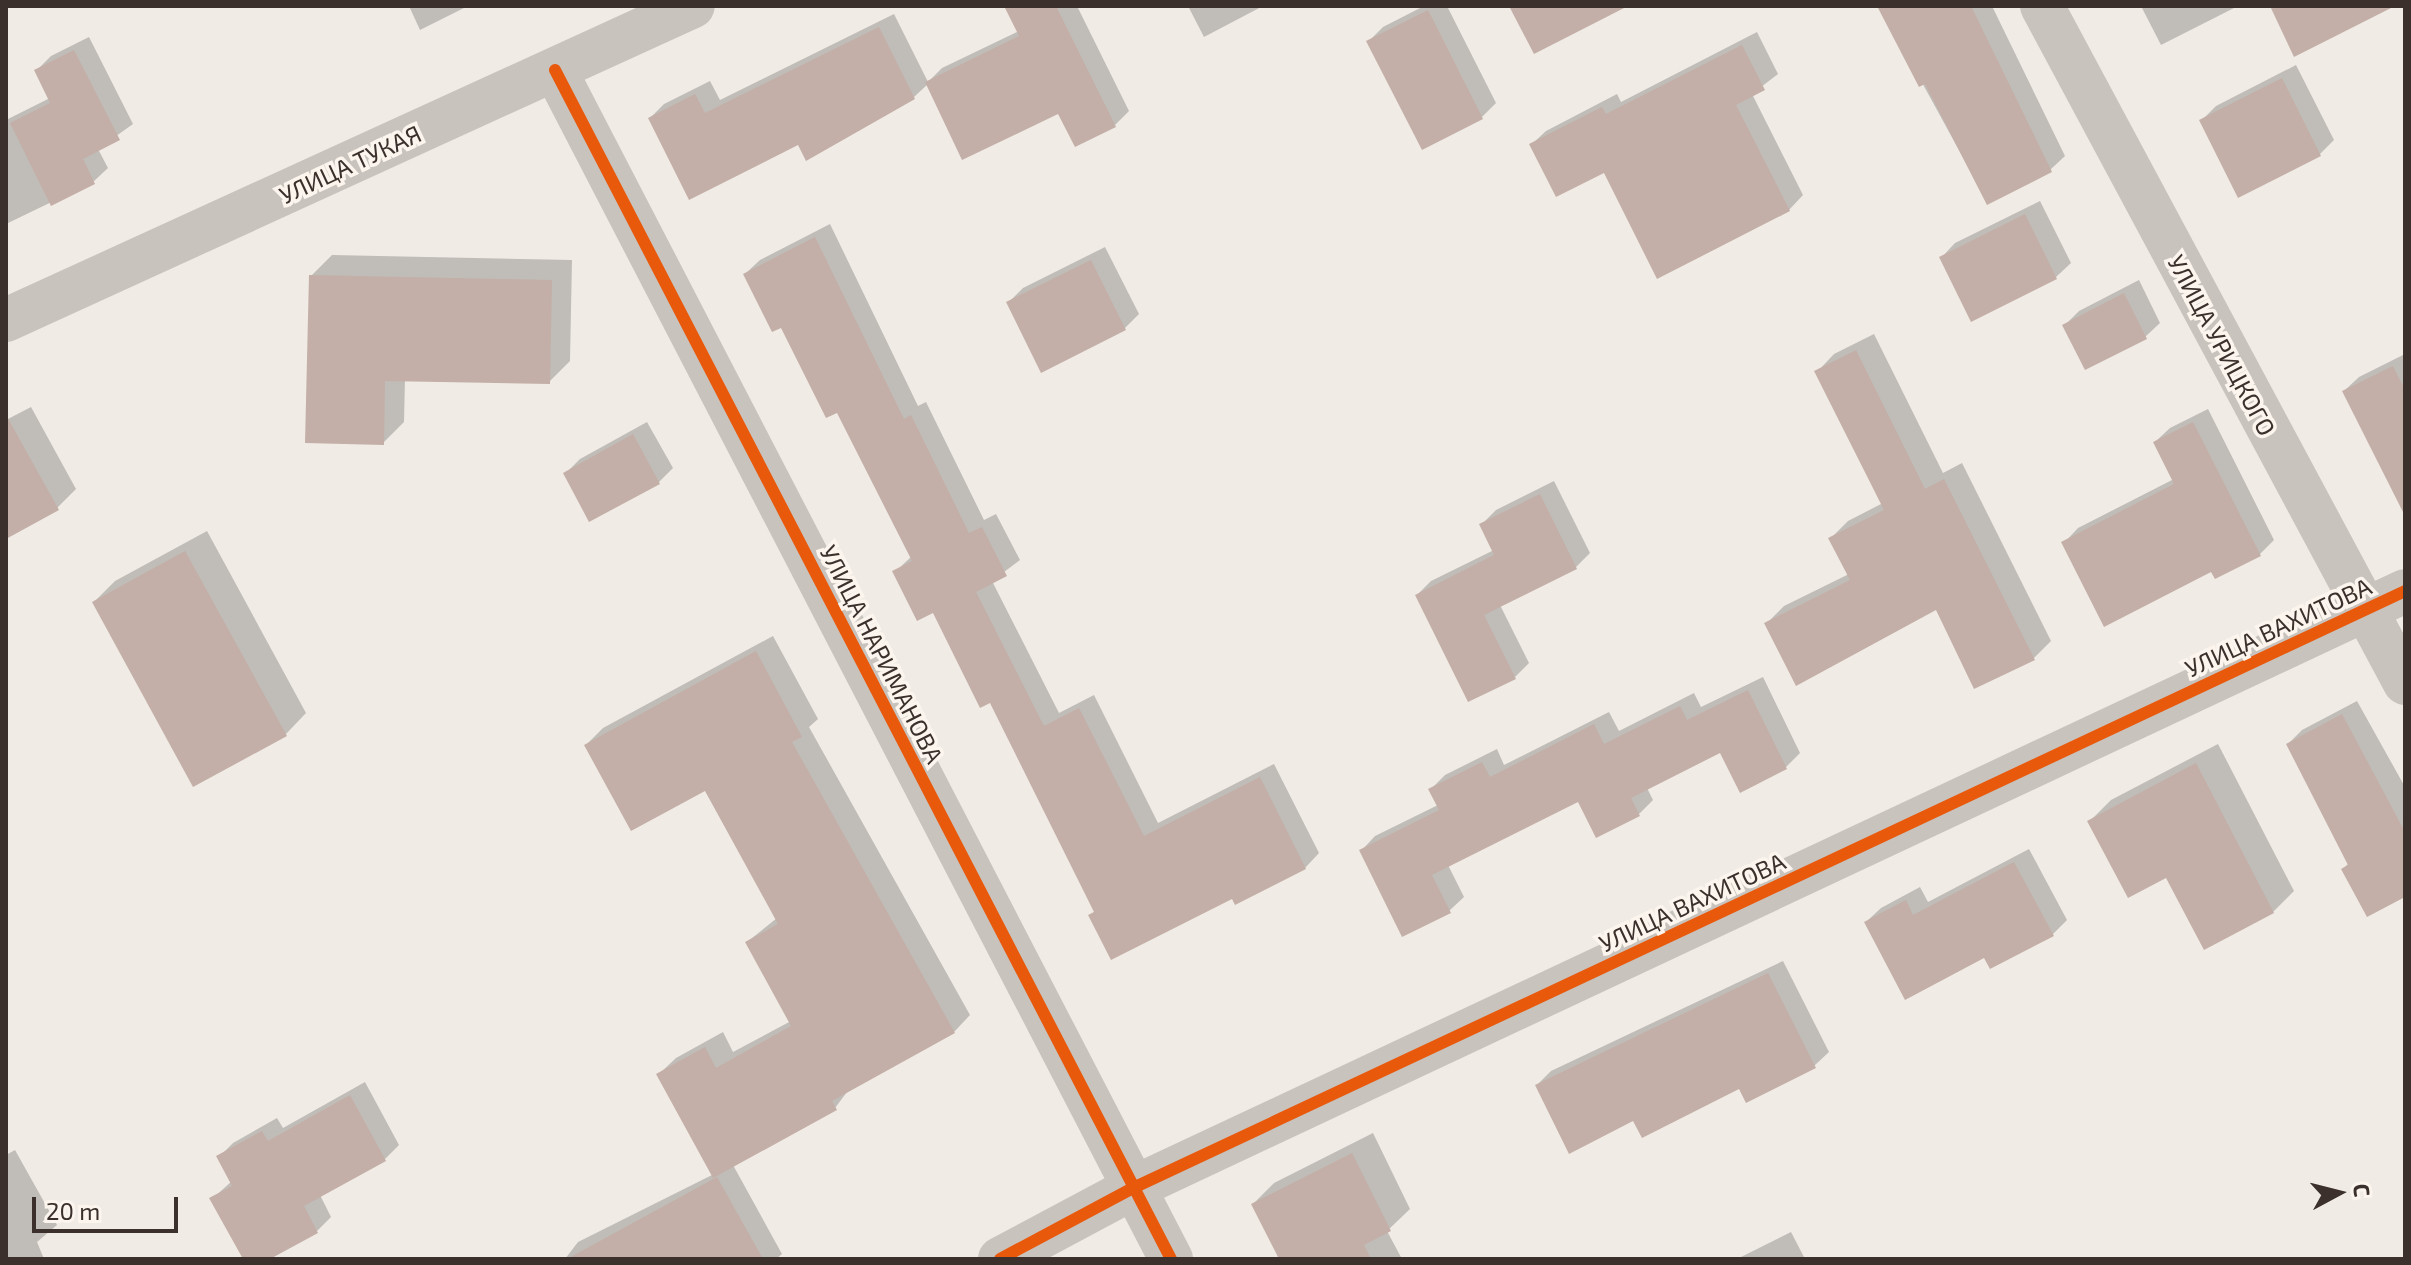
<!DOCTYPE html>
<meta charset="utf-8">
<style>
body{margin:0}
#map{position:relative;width:2411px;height:1265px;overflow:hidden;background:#f0ebe5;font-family:"Exo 2",sans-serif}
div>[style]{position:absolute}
.shadow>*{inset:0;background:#0003}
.building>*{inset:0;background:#c3afa7}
.minor>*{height:44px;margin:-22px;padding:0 22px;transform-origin:22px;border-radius:22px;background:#c9c3be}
.cycleway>*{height:12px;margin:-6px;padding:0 6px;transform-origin:6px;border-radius:6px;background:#e8590c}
span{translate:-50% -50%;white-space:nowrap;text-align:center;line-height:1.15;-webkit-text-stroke:7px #fbf5ee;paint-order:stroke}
.street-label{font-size:24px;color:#3b302b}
.frame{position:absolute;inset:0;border:8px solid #3b302b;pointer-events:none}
.north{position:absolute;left:2299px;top:1153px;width:80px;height:80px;-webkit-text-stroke:6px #fbf5ee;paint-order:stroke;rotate:83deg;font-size:22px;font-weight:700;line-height:32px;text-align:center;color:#3b302b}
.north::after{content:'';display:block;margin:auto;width:28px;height:36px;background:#3b302b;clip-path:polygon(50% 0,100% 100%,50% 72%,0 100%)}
.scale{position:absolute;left:32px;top:1197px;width:146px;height:36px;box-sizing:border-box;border:4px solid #3b302b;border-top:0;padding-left:10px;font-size:24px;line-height:28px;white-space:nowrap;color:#3b302b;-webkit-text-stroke:6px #fbf5ee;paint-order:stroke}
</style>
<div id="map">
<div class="shadow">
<div style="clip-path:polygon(409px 6px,468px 6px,420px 30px)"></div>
<div style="clip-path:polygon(1006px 6px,1077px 6px,1129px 111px,1115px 125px,928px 84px,914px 97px,807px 158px,799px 142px,650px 118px,664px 104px,710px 81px,720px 100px,894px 14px,928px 82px,942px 68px,1019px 31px)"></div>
<div style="clip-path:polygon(1188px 6px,1263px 6px,1204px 37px)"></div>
<div style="clip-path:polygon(1424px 6px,1447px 6px,1496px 103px,1482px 117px,1369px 41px,1383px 27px)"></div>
<div style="clip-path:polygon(1880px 6px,1992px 6px,2065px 156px,2050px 170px,1988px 203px)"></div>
<div style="clip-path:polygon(2141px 6px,2238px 6px,2161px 45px)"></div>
<div style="clip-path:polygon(1757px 32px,1778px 74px,1752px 94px,1803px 195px,1789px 210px,1604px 170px,1531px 145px,1546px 131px,1617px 94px,1621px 102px)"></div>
<div style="clip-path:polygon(89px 37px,133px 124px,98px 149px,108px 168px,93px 182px,6px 224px,6px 120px,50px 98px,36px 71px,51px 56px)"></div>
<div style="clip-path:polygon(2296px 65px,2334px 140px,2319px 155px,2202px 120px,2216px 106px)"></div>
<div style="clip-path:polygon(2040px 201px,2071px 263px,2056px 277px,1972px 319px,1941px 258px,1955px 243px)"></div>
<div style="clip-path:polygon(830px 224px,918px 406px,926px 402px,984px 520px,996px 514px,1020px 560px,992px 581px,1059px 713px,1094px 695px,1158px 823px,1274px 764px,1319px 853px,1305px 868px,1233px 896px,1091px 915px,1095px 911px,991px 701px,934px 610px,895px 572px,912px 556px,838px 410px,745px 274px,760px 260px)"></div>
<div style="clip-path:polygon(1105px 247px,1139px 314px,1125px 328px,1008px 303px,1023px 288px)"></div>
<div style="clip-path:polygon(332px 255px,572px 260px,570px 361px,549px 382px,405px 379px,404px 422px,383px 443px,311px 276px)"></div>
<div style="clip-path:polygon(2139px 280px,2160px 323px,2145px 337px,2065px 325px,2079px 311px)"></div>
<div style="clip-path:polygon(1874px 334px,1943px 473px,1962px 463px,2051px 641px,2034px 658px,1937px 607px,1767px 623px,1784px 606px,1849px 574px,1831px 538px,1848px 521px,1883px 503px,1817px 372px,1834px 354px)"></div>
<div style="clip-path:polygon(2405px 354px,2405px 486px,2344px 391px,2359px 377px)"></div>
<div style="clip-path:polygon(31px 407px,76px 489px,57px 508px,6px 536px,6px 420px)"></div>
<div style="clip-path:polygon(2208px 409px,2274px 540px,2260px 554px,2064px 543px,2078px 528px,2174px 479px,2155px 442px,2170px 428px)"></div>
<div style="clip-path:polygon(647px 422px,673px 468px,659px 482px,565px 474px,580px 459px)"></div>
<div style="clip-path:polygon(1554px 481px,1590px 553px,1576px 567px,1500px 605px,1529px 663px,1515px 677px,1417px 595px,1431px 581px,1494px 550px,1481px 525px,1496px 510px)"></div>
<div style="clip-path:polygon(207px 531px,306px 713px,286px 734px,94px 602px,115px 581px)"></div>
<div style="clip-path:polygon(773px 636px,818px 719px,809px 727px,970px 1015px,954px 1032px,850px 1088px,835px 1108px,733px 1165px,782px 1254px,776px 1259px,565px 1259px,578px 1242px,714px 1174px,659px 1074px,676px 1058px,723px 1032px,733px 1052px,791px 1021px,747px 942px,777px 918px,706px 788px,586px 745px,603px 728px)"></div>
<div style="clip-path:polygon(1763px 677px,1800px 753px,1786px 767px,1721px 750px,1647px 788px,1653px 800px,1639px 814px,1579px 799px,1448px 865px,1464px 897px,1449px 911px,1361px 851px,1375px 836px,1438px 805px,1430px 790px,1445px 775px,1497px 749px,1504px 765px,1609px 712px,1619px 731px,1694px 693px,1701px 707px)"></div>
<div style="clip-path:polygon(2357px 701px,2405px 787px,2405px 895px,2343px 869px,2349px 863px,2288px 744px,2302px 730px)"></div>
<div style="clip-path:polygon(2218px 744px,2294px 891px,2273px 912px,2167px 875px,2090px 821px,2111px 800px)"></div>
<div style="clip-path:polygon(2029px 849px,2067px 920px,2053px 934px,1985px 955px,1866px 922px,1881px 908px,1920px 887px,1928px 902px)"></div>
<div style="clip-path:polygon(1783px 961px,1829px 1052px,1814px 1066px,1634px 1118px,1537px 1085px,1551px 1071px)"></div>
<div style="clip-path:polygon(365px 1082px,399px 1145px,385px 1159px,320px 1195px,331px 1217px,317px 1231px,266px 1259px,245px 1259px,212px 1199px,232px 1181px,219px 1157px,233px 1143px,277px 1118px,283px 1128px)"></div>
<div style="clip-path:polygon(1373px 1133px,1410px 1209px,1387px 1231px,1402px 1259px,1281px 1259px,1253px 1204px,1274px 1183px)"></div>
<div style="clip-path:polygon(15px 1150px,57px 1225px,37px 1242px,44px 1259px,6px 1259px,6px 1155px)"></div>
<div style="clip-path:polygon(1791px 1232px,1805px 1259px,1737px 1259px)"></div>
</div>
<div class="building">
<div style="clip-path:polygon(1004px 6px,1056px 6px,1116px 127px,1075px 147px,1058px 114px,962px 160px,925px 82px,1019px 36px)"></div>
<div style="clip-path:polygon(1509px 6px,1628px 6px,1534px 54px)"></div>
<div style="clip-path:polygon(1877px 6px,1971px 6px,2052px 172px,1987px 205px,1925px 84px,1919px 87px)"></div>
<div style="clip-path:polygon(2270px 6px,2395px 6px,2294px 57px)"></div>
<div style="clip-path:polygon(1428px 10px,1483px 119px,1422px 150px,1366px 41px)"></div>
<div style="clip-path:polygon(879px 27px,915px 99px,806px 161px,798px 145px,689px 200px,648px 118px,695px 94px,705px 113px)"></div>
<div style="clip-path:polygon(1742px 45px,1765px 90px,1736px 105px,1790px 211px,1657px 279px,1604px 173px,1556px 197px,1529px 144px,1602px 107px,1606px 114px)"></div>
<div style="clip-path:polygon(74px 50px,120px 140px,83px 159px,95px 184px,51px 206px,10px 123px,50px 103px,34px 70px)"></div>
<div style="clip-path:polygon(2282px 78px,2321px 156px,2238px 198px,2199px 120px)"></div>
<div style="clip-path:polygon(2025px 214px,2057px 279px,1971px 322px,1939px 257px)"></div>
<div style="clip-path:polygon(815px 237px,904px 419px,911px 415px,969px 533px,982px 527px,1007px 576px,976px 592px,1044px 726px,1079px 708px,1144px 836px,1260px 777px,1306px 869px,1235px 905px,1232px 899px,1111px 960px,1088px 915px,1094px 912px,990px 703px,980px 708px,933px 613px,917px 621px,892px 571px,912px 561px,837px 413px,826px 418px,781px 328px,772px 332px,743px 274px)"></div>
<div style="clip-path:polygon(1091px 260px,1126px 330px,1041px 373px,1006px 302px)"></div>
<div style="clip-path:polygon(309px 275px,552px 280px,550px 384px,385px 381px,384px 445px,305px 443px)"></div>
<div style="clip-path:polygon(2124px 293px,2147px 339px,2085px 370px,2062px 325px)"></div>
<div style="clip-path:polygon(1856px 350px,1925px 489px,1944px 479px,2035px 660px,1974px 689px,1936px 610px,1796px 686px,1764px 623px,1850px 580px,1828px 538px,1884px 510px,1814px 371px)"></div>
<div style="clip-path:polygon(2393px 366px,2405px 390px,2405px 516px,2342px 391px)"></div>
<div style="clip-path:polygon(6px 415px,59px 510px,6px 539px)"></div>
<div style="clip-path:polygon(2193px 422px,2261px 556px,2215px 579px,2211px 572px,2104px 627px,2061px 542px,2174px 484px,2153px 442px)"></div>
<div style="clip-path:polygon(633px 434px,660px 484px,589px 522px,563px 473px)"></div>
<div style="clip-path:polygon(1540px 494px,1577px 569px,1484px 615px,1516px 679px,1468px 702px,1415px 595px,1494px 555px,1479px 524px)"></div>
<div style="clip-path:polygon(185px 551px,287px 736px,193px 787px,92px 602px)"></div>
<div style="clip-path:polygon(756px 651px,802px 737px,792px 742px,955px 1033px,832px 1101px,837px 1110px,713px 1178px,656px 1074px,705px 1047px,716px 1068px,791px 1026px,745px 942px,778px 924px,705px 791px,631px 831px,584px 745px)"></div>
<div style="clip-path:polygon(1748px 690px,1787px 769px,1740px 793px,1720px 753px,1631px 798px,1640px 816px,1596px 838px,1578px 802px,1432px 875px,1451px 913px,1402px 937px,1359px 850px,1439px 810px,1428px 789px,1482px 762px,1490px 777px,1594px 724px,1604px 744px,1680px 706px,1687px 720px)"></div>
<div style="clip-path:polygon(2342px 714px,2405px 832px,2405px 897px,2367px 917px,2341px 869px,2348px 865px,2286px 744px)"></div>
<div style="clip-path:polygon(2196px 763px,2274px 913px,2204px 950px,2166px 878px,2128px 898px,2087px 821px)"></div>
<div style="clip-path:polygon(2014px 862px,2054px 936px,1990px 969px,1984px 958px,1905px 1000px,1864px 922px,1906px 900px,1913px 915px)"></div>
<div style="clip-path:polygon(1768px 973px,1816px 1068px,1746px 1103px,1739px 1089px,1642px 1138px,1633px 1121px,1569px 1154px,1535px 1085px)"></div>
<div style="clip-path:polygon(350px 1095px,386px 1161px,304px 1206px,318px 1233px,270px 1259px,243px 1259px,209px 1198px,232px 1186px,216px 1156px,262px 1131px,268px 1141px)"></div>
<div style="clip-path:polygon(1352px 1153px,1391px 1231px,1364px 1245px,1371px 1259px,1279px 1259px,1251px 1204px)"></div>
<div style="clip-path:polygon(717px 1177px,763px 1259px,567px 1259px)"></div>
</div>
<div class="minor">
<div style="left:2042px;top:6px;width:768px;rotate:61.8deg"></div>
<div style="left:555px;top:70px;width:1339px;rotate:62.61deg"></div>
<div style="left:6px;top:320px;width:755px;rotate:-24.56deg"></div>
<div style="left:1000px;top:1259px;width:151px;rotate:-28.1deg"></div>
<div style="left:1133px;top:1188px;width:1405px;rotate:-25.14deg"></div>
</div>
<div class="cycleway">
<div style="left:555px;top:70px;width:1339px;rotate:62.61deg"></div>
<div style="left:1000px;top:1259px;width:151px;rotate:-28.1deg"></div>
<div style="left:1133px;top:1188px;width:1405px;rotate:-25.14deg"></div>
</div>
<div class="street-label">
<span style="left:350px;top:164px;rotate:-25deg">УЛИЦА ТУКАЯ</span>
<span style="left:2222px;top:345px;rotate:62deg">УЛИЦА УРИЦКОГО</span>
<span style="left:2278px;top:627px;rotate:-25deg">УЛИЦА ВАХИТОВА</span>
<span style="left:882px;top:654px;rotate:63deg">УЛИЦА НАРИМАНОВА</span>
<span style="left:1692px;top:902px;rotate:-25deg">УЛИЦА ВАХИТОВА</span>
</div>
<div class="frame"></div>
<div class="north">С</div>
<div class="scale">20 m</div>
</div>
